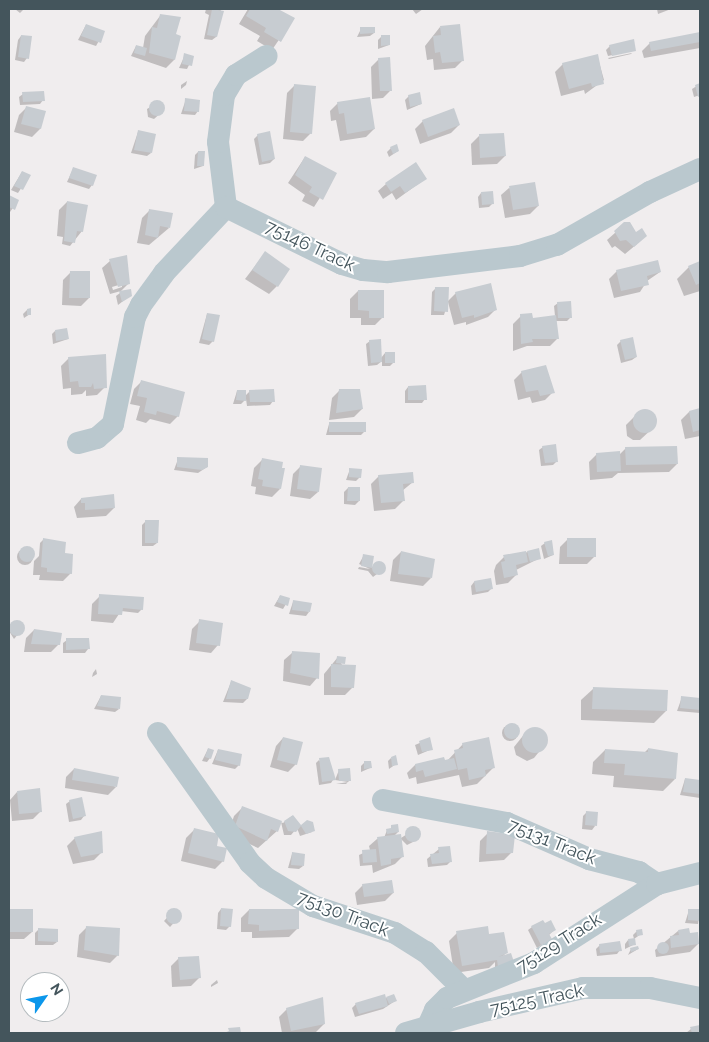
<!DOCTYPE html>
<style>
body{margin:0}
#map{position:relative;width:709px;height:1042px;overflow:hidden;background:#f0edee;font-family:Raleway,sans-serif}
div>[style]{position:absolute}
.shadow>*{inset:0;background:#0003}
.round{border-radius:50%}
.building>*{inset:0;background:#c7ccd1}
.street>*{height:22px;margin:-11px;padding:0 11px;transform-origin:11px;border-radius:11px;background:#bac8ce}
span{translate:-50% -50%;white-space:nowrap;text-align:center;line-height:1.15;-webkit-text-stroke:4px #fff;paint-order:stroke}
.street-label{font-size:18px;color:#44555c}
.frame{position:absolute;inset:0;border:10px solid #44555c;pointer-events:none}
.north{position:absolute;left:20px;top:972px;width:50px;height:50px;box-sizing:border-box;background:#fff;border:1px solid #b4bbbe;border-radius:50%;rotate:57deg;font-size:14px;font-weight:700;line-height:20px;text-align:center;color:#44555c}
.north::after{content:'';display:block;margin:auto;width:18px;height:22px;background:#0c97eb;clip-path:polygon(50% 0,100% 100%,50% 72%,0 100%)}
</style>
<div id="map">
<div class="shadow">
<div style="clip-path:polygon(15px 9px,24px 9px,20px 13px)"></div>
<div style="clip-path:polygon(206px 9px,221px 9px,216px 37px,212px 40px,204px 39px,209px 15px,205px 13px)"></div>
<div style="clip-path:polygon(248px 9px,276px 9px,293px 19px,272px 50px,257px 41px,260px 36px,239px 24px)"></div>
<div style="clip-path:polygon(412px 9px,423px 9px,416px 14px)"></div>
<div style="clip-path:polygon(657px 9px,671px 9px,658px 14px)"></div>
<div style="clip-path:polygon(160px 16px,175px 35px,174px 60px,166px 68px,131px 56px,136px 46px,143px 48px,145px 36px)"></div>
<div style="clip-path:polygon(86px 25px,104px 32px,96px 46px,78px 40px)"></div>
<div style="clip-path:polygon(440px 27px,463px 60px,455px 68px,434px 70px,433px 59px,427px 60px,425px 46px)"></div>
<div style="clip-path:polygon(361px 29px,374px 33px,370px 36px,357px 37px)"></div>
<div style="clip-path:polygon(700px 33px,700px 48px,644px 58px,642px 51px,650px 43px)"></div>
<div style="clip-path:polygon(21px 36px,27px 58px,24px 62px,15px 60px,18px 40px)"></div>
<div style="clip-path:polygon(381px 37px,389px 45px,378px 49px,378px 40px)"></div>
<div style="clip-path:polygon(610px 46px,635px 50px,608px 56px,606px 50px)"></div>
<div style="clip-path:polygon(632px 53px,631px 54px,609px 59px,608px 58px)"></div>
<div style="clip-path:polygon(185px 55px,193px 57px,187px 69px,179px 68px)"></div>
<div style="clip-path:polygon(597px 55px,604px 80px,585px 94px,584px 90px,561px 96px,555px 72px,563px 64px)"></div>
<div style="clip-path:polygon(379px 59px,391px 90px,383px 98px,372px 99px,371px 67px)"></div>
<div style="clip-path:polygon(187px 81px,186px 85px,181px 89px,181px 85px)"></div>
<div style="clip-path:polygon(700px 84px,700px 95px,694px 97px,692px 89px)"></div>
<div style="clip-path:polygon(295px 85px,311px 133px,303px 141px,283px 139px,287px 93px)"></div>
<div style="clip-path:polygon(23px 94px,43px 100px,40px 104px,20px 105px,19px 97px)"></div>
<div style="clip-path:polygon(409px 96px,421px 104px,407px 110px,405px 100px)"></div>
<div style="clip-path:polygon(186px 99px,198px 111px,195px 115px,181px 114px)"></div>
<div style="clip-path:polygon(159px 102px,163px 111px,154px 119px,148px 117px,147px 109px)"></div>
<div style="clip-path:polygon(338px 103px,374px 129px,366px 137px,340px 141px,336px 120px,331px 121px,330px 111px)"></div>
<div style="clip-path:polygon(27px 107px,44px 112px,40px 129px,32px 137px,14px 132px,19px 115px)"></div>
<div style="clip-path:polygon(423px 121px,459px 125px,451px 133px,420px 144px,415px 129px)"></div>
<div style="clip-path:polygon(138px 132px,151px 153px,147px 156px,131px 153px)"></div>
<div style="clip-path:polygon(258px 135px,274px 159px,270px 163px,259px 165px,254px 139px)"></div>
<div style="clip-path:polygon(479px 136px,505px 156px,497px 164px,472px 165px,471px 144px)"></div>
<div style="clip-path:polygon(391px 148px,398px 151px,389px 157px,387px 152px)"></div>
<div style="clip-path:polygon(198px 152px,203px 166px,194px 169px,195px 155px)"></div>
<div style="clip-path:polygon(305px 157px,335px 174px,314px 207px,302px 201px,305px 195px,288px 183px)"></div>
<div style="clip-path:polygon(73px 169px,92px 185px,89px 189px,67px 182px)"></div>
<div style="clip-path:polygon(22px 172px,29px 176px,18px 193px,11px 190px)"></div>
<div style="clip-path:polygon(425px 179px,396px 200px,392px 193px,383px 199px,378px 191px,386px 184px)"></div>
<div style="clip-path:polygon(509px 188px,538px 206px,530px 214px,505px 218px,501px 195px)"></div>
<div style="clip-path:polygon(481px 193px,493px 203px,489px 207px,479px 208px,478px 197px)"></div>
<div style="clip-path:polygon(9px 196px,18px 201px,10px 212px,9px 212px)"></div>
<div style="clip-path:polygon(67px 202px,82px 231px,70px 246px,62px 244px,63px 237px,57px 236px,59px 210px)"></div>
<div style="clip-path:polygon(150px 210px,169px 228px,149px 245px,137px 243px,142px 218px)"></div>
<div style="clip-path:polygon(625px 224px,637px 244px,625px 254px,615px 246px,612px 248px,607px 240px)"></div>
<div style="clip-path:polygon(265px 253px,277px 286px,269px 294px,245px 279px)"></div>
<div style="clip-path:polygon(evenodd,110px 261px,129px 283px,121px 291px,110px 294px,102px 268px,110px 261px,122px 284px,122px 287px,113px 290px,112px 287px,122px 284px)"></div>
<div style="clip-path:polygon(700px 262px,700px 291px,684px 296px,677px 279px,689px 267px)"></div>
<div style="clip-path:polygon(617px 271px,660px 272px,647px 281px,640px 292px,614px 298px,609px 279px)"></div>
<div style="clip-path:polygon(71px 272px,89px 298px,81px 306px,62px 305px,63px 280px)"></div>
<div style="clip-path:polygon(436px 288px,448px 301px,456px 293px,496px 309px,488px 317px,466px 325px,466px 322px,454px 325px,448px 302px,444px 315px,431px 315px,432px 292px)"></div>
<div style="clip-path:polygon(358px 291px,383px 317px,375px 325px,361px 325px,361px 318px,350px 318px,350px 299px)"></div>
<div style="clip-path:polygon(120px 293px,131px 295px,118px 305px,116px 296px)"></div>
<div style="clip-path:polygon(558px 303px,571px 317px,567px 321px,556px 321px,558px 338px,550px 346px,527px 346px,513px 351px,513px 324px,521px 316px,532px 319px,555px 316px,554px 306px)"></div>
<div style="clip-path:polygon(27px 310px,30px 314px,24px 318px,23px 314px)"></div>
<div style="clip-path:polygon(207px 314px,213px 341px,209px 345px,199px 343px)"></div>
<div style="clip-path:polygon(55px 331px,68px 339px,53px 344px,52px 334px)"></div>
<div style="clip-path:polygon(370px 341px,381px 358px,385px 353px,394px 362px,390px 366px,382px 366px,382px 361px,377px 365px,368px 366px,366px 344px)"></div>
<div style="clip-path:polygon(621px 341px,636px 357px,632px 360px,621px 363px,617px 345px)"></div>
<div style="clip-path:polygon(69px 358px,105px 387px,97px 395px,86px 396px,86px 390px,82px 394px,71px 395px,71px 388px,63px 389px,61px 366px)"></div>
<div style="clip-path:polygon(522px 372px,553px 392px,545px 400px,532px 403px,530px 397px,518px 400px,514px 380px)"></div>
<div style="clip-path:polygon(142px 381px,178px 416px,170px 424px,150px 419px,146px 423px,136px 420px,140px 406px,130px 404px,134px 389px)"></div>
<div style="clip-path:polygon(408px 387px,425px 399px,422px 403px,405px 403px,405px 391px)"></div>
<div style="clip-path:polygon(340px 390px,362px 409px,354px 417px,329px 420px,332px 398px)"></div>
<div style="clip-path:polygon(237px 391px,245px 396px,250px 391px,273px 401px,270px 405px,247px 406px,246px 399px,241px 404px,233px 404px)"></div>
<div style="clip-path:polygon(700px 410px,700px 436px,685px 439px,681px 420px,689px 412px)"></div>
<div style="clip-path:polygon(649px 411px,655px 419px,654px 427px,640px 440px,633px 440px,627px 436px,626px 425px,639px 412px)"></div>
<div style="clip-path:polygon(329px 424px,365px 431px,361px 435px,326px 435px)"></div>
<div style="clip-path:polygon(543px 447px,557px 461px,553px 465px,541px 466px,539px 450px)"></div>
<div style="clip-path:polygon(626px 448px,677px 464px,669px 472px,618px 473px,612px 478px,590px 480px,589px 462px,597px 454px,619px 455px)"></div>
<div style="clip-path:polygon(178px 459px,207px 467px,198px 473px,174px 470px)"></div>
<div style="clip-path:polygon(262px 460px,280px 489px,272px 497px,255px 494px,256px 487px,251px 486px,254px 468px)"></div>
<div style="clip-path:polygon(301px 466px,318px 492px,310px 499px,290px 496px,293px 474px)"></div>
<div style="clip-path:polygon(350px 469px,360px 477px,356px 481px,346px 480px)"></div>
<div style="clip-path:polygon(379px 476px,413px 482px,402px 491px,403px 501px,395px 509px,374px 511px,371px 484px)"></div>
<div style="clip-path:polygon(348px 488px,359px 501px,355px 505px,344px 504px,344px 492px)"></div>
<div style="clip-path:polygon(81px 499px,114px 508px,106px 516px,77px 518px,74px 507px)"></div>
<div style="clip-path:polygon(146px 521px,157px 543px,153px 546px,142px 546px,142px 525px)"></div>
<div style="clip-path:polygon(44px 539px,64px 554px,71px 573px,63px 581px,39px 580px,40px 575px,33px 575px,34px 561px,39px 556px,40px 543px)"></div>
<div style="clip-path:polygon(568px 539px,595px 556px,587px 564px,559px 564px,560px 547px)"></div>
<div style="clip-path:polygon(545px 543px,553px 555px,544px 559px,541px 546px)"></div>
<div class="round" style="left:17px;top:549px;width:16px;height:16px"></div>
<div style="clip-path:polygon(401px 552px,431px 578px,423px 586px,390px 581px,393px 560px)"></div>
<div style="clip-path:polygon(528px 552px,540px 558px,516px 570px,516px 575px,508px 583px,496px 585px,494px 571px,496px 565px,504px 557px)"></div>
<div style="clip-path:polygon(364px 555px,372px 567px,379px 562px,385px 568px,373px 577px,368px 571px,358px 569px,359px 567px,370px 569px,359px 564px)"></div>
<div style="clip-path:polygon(490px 579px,492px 588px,488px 592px,472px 595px,471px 586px,474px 582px)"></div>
<div style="clip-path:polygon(100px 596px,142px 609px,138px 613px,121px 611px,113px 623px,91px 621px,92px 604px)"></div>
<div style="clip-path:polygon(280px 596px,289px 599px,283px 609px,274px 606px)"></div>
<div style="clip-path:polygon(293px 602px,309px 612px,306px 616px,289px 614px)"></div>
<div style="clip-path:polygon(200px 621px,218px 645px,211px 653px,189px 650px,192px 629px)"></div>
<div style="clip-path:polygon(16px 622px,24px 627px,14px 639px,9px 631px)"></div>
<div style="clip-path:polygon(34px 630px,59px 644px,51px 652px,24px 652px,26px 638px)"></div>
<div style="clip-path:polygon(67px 640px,88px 649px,85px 653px,63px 653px,63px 643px)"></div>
<div style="clip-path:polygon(292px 653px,317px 678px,310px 686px,283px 681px,284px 660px)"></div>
<div style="clip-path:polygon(338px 657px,353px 687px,345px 695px,324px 695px,324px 674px)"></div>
<div style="clip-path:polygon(96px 669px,97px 674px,92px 677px,93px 673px)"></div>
<div style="clip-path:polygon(231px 682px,247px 699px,243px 703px,223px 702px)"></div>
<div style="clip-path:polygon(593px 689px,666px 711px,654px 723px,581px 720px,581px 700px)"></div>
<div style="clip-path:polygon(101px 696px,119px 709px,115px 712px,94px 709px)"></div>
<div style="clip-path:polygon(682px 697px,700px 700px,700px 713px,677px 711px)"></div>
<div class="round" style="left:502px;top:725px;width:16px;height:16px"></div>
<div style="clip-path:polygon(536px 728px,543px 731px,547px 742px,534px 758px,527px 761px,516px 755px,514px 747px,526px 732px)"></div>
<div style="clip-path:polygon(283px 738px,296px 764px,288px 772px,270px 767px,276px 746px)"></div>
<div style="clip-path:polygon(429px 739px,432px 749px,418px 755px,415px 745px)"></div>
<div style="clip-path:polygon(463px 744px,494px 767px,477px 784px,462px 787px,459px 775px,417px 784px,416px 777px,409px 779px,407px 773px,415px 765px,447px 761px)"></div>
<div style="clip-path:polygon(208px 749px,210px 758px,207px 762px,202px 761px)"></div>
<div style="clip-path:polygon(648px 749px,675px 779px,663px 791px,613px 787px,614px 776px,592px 774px,593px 762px,605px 750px,644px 753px)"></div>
<div style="clip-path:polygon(218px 750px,239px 765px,235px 769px,212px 764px)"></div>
<div style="clip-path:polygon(391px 758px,396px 764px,389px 769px,388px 761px)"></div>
<div style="clip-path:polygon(319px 760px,333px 780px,331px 783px,319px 785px,316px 763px)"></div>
<div style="clip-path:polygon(364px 763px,370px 768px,361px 772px,361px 766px)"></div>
<div style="clip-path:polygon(74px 769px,116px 787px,108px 795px,65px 788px,66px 777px)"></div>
<div style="clip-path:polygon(339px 770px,350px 780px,346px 784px,336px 784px,348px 782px,335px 780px)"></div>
<div style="clip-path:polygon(685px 779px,700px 781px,700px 798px,680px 795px)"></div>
<div style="clip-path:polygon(17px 792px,41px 811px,33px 819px,12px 821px,10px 800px)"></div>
<div style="clip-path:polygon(70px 801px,84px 816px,81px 820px,69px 822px,66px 804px)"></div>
<div style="clip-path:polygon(242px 808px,283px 823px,292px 816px,301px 826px,307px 822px,312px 823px,312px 832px,300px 836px,297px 828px,291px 835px,284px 835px,281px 822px,277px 831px,258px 848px,228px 834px,234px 816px)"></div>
<div style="clip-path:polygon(586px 813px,595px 826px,592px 830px,582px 829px,583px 816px)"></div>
<div style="clip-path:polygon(415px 829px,418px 838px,415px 841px,407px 845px,401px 839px,403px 856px,395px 864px,373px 873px,372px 865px,360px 866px,359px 855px,370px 850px,369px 846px,377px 839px,384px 838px,387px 830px,398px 832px,393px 837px,401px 838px)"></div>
<div style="clip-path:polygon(194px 830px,215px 847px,223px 861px,215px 869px,181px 861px,186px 838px)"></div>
<div style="clip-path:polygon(101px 833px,102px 852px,94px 860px,73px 864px,67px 846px,75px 838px)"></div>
<div style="clip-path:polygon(488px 833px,512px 852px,504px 860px,479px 862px,480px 841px)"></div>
<div style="clip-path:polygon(439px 849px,451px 861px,447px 865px,428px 867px,427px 859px)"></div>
<div style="clip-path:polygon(292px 854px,303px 866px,299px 869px,288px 868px)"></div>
<div style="clip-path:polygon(363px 885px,393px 893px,385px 901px,357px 905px,355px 893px)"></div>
<div style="clip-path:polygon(221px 909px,230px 926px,226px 930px,217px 929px,218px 913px)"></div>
<div style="clip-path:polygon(174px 910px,180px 916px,170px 927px,164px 921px)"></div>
<div style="clip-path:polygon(249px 910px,297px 929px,289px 937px,252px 938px,252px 932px,241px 932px,241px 918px)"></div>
<div style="clip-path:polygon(689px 910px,700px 911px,698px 924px,685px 923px)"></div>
<div style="clip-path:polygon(9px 911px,32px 911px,32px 932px,24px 939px,9px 939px)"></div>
<div style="clip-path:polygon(87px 927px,118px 955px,110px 963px,77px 957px,79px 935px)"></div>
<div style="clip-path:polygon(532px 927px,554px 930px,549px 935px,551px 939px,537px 948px,528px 930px)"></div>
<div style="clip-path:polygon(39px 929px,57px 942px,53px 945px,35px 945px,35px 933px)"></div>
<div style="clip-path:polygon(637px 931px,641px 934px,634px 939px,633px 935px)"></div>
<div style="clip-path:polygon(678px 931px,689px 935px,698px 944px,690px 952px,656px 957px,655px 950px)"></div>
<div style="clip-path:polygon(457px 933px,506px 953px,503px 956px,510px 954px,495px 970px,495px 962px,489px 968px,454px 973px,449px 941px)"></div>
<div style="clip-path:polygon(628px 940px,635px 944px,625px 949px,625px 944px)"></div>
<div style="clip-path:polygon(600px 945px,620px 950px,617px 954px,597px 956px,596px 949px)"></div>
<div style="clip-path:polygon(631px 949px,638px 949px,628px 955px)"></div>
<div style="clip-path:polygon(179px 958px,199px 978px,191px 986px,172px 987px,171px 966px)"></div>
<div style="clip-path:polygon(217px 980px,218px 983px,211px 987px,211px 985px)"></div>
<div style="clip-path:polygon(387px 998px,395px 1001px,383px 1009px,355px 1017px,352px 1008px,356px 1004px)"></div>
<div style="clip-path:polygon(287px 1009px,324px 1024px,316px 1032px,282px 1033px,279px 1017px)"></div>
<div style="clip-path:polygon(700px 1027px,700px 1033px,686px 1033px,691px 1029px)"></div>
</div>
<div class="building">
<div style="clip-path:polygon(212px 9px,224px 11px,217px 37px,207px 35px)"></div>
<div style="clip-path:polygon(250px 9px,278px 9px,295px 18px,281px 42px,264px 32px,266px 28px,246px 16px)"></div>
<div style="clip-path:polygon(160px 14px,181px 17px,176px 34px,181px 36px,175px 60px,149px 53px,152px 27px,157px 28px)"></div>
<div style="clip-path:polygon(86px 24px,105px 31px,101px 43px,81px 36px)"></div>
<div style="clip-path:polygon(460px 24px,464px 61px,442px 63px,440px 52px,435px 53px,433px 36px,441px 35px,440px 26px)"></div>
<div style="clip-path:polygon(360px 27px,375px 27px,375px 33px,360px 34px)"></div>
<div style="clip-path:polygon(700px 32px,700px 42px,651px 51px,649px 42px)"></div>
<div style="clip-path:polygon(21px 35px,32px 36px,29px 59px,18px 57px)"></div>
<div style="clip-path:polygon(381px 35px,390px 35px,390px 45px,381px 46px)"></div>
<div style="clip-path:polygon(634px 39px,636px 51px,612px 56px,609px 45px)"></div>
<div style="clip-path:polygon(136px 45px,147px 48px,145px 56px,134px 53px)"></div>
<div style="clip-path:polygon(184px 53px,194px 56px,192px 66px,182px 64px)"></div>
<div style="clip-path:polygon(598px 54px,604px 84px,592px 87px,591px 83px,569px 89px,562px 63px)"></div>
<div style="clip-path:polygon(390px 57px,392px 91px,380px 91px,378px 58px)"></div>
<div style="clip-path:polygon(700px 83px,700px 96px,698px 97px,695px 85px)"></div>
<div style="clip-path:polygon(294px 84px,316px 86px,312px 134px,290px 132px)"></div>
<div style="clip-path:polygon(44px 91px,45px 101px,23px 102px,22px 92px)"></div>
<div style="clip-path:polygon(420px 92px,422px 104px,410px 107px,408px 95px)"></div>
<div style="clip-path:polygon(370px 97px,375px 129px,347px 134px,344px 113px,339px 114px,337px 102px)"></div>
<div style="clip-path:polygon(185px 98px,200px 100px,199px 112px,184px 111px)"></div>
<div class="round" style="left:149px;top:100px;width:16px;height:16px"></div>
<div style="clip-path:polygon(26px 106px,46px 111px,41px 129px,21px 124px)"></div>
<div style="clip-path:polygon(454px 108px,460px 125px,428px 137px,422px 120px)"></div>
<div style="clip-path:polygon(138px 130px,156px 134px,152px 153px,134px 150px)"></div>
<div style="clip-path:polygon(270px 131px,275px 159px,262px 162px,257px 134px)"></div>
<div style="clip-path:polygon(504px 133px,506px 156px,480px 158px,479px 134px)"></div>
<div style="clip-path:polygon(397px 144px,399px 151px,393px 154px,390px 147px)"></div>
<div style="clip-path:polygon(198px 151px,205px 151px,204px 166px,197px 166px)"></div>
<div style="clip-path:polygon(305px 156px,337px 173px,323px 200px,309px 192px,312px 187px,295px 175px)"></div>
<div style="clip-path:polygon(416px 162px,427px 179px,405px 193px,400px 186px,391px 192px,385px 183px)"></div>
<div style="clip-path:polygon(73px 167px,97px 175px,93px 186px,69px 178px)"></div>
<div style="clip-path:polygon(22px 171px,31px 175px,23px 190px,14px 186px)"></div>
<div style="clip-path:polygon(535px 182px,539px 206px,513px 210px,509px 186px)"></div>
<div style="clip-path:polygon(493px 191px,494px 204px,482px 205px,481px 192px)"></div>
<div style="clip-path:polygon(9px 195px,19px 200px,15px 210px,9px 207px)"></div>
<div style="clip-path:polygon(67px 201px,88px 205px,83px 232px,77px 231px,75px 243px,64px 241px)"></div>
<div style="clip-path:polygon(149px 209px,173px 213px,170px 228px,160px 226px,158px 238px,145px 235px)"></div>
<div style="clip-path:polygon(624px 222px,630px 222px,636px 232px,642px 228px,647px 236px,634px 247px,626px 240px,620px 241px,614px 231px)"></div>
<div style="clip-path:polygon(265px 251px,290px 269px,278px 287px,252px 270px)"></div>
<div style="clip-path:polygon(127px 255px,130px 284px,118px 287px,109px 259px)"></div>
<div style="clip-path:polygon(658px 260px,661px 272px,647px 276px,649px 285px,621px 291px,616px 270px)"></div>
<div style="clip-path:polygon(700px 261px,700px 283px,696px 285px,688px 266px)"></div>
<div style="clip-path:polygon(70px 271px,90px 271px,90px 298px,69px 298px)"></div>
<div style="clip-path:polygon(491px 283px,497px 310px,474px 318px,474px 315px,462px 318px,455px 292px)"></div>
<div style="clip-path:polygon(435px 287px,449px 287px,448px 312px,434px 311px)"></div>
<div style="clip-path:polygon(131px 289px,132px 296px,122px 302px,119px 291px)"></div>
<div style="clip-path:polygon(358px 290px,384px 290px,384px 318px,369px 318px,369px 311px,358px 310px)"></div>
<div style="clip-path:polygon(571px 301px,572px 318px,558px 318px,557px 302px)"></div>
<div style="clip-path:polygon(31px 308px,31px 315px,27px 315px,27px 309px)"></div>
<div style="clip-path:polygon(207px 313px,220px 315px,214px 342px,202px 339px)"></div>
<div style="clip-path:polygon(532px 313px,533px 318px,556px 315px,559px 339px,532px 339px,533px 342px,521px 344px,520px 314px)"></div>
<div style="clip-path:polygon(67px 328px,69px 339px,56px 341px,55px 330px)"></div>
<div style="clip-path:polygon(633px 337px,637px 357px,625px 360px,620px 340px)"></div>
<div style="clip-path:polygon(381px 339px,382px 362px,371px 363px,369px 340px)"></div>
<div style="clip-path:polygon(385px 352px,395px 352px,395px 363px,385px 363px)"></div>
<div style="clip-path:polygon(106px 354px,107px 388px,94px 389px,93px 383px,91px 387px,79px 387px,78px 381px,70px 382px,68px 357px)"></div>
<div style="clip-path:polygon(546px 365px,555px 393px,540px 396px,538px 390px,526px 392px,521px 371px)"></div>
<div style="clip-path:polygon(141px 380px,185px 392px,179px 417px,157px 411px,156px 415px,144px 412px,147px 398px,137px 396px)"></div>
<div style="clip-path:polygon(426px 385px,427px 400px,408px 400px,408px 386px)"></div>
<div style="clip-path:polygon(274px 389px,275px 402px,250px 402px,249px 390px)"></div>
<div style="clip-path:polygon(339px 389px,360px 389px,363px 409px,336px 413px)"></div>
<div style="clip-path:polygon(237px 390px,246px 390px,246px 401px,236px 400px)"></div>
<div style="clip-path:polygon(700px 408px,700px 430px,693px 432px,689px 411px)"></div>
<div class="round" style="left:633px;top:409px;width:24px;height:24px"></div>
<div style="clip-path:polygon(329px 422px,366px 422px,366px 432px,329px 432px)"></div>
<div style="clip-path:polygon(556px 444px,558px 462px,545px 463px,542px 446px)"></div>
<div style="clip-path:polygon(677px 446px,678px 464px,626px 465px,625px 447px)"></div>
<div style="clip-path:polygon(620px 451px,621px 471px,597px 472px,596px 453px)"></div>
<div style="clip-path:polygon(177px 457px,208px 458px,208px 467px,202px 470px,177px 467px)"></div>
<div style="clip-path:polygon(262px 458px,283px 462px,282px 468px,285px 468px,281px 489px,262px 486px,263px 480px,258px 479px)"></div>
<div style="clip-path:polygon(300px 465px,322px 468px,319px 492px,297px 489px)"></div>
<div style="clip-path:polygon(349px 468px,362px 469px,361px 478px,349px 477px)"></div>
<div style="clip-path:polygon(413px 472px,414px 483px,403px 484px,405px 501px,381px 503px,378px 475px)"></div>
<div style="clip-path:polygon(348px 487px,360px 487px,360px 501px,347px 501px)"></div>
<div style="clip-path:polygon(114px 494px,115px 508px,85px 510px,85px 503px,81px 503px,81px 498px)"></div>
<div style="clip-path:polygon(145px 520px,159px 520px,158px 543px,145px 543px)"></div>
<div style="clip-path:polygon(43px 538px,66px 542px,65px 553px,73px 554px,72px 574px,47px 572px,47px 568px,41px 567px)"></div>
<div style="clip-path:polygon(567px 538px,596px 538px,596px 557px,567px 557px)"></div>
<div style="clip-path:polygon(552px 540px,554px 555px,548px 556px,544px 542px)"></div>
<div class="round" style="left:19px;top:546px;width:16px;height:16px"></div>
<div style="clip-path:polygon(539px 548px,541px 559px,530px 562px,527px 551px)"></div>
<div style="clip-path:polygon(401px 551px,435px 559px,432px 578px,398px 574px)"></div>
<div style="clip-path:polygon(526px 551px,528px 562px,516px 565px,518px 575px,504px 578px,501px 562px,505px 561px,503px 555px)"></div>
<div style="clip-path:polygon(363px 554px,374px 556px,372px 568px,361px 566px)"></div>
<div class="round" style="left:372px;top:561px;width:14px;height:14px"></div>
<div style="clip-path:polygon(491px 578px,493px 589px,476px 592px,474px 581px)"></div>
<div style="clip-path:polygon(99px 594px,144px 597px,143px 610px,123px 608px,122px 615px,98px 614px)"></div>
<div style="clip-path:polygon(280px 595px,290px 598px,288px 606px,277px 602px)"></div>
<div style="clip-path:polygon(293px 600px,312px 603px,310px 612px,292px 610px)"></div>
<div style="clip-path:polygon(199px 619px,223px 623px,220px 646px,196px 643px)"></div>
<div class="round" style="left:9px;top:620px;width:16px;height:16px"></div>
<div style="clip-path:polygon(34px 629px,62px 633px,60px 645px,31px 644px)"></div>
<div style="clip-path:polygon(66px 638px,89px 638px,90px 649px,66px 650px)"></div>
<div style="clip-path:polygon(292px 651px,320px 653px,319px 679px,290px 673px)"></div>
<div style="clip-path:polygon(337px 656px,346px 657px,345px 664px,336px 663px)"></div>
<div style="clip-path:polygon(331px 664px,356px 665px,354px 688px,331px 687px)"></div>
<div style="clip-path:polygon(231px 680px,251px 688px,248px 699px,226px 699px)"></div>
<div style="clip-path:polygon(593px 687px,668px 690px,667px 711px,592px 709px)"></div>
<div style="clip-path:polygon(101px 695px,121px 697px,120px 709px,97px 706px)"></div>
<div style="clip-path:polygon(681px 696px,700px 698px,700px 710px,680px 708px)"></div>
<div class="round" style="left:504px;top:723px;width:16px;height:16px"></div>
<div class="round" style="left:522px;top:727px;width:26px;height:26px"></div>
<div style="clip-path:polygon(283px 737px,303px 742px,297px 765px,277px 760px)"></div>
<div style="clip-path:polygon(430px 737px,433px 750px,422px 752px,419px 741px)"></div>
<div style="clip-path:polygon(489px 737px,495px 768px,485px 770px,486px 776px,469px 780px,467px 768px,458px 770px,454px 750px,463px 748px,462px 743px)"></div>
<div style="clip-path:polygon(208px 748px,214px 750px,211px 759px,205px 757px)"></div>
<div style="clip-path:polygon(648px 748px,678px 753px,676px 779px,624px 775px,625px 764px,604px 763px,605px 749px,648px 752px)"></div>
<div style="clip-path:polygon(218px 749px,242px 754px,240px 766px,215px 760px)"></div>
<div style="clip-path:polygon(396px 755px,398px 765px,392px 766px,391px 757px)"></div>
<div style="clip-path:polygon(329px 757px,336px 780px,322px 782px,319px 758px)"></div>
<div style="clip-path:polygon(444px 757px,445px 760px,454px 758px,457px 769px,425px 777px,423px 770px,416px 772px,415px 764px)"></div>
<div style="clip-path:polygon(364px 761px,371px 761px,372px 768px,364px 769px)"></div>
<div style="clip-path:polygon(74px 768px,119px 777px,117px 787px,72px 780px)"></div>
<div style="clip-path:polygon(350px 768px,351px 781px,339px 781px,338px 769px)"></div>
<div style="clip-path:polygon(685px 778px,700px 780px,700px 794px,683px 792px)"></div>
<div style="clip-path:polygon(40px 788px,42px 812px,19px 814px,17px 791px)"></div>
<div style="clip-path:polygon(82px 797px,86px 816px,73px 819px,69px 800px)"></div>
<div style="clip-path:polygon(242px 806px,282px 821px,278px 832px,271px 829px,267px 841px,235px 826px)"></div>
<div style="clip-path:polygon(586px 811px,598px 812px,597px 826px,585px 825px)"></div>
<div style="clip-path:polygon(293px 815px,301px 825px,307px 820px,313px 822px,315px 831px,306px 834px,301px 826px,296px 832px,288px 831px,284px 821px)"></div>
<div style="clip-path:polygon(398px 824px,399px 832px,387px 834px,386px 829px,391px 828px,391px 825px)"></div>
<div class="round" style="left:405px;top:826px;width:16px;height:16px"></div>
<div style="clip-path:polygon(194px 828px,219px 834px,217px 846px,227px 848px,224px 862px,188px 853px)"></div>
<div style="clip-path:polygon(102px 831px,103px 853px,81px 857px,74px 837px)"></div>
<div style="clip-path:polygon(487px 831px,515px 835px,513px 853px,486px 854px)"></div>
<div style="clip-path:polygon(401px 834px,404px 857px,391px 859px,391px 864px,381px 866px,377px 837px)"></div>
<div style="clip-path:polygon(450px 846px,452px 862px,432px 864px,430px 854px,439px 853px,438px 847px)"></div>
<div style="clip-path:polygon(376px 849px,377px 862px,363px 863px,362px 850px)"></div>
<div style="clip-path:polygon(292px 852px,305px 854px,304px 866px,291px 865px)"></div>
<div style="clip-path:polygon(392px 880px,394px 893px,364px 897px,362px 884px)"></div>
<div class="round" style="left:166px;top:908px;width:16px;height:16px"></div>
<div style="clip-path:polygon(221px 908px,233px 909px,231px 927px,220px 926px)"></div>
<div style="clip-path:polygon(9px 909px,33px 909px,33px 932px,9px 932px)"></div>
<div style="clip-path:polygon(249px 909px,299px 909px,299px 929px,259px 931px,259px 925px,248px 924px)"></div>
<div style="clip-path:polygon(688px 909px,700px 909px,700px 921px,688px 920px)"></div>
<div style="clip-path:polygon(543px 920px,545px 923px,551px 920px,556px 930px,549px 934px,552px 939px,541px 945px,531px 926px)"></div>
<div style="clip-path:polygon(86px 926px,120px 928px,119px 956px,84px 950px)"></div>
<div style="clip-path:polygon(488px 926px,489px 934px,504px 932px,508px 953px,498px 957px,511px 953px,514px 962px,498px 967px,497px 960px,462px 966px,456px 931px)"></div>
<div style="clip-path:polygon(38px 928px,58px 929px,58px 942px,38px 941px)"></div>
<div style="clip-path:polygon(689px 928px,690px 933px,698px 932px,699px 944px,671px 948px,670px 936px,679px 935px,678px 930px)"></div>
<div style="clip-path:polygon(642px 929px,643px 935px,637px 936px,636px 930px)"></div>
<div style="clip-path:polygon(635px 938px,636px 945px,629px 946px,628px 939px)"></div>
<div style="clip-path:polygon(620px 941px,622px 951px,600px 953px,599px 944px)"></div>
<div class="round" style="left:657px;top:942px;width:12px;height:12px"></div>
<div style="clip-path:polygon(638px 946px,639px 949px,631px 952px,630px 948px)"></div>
<div style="clip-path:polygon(199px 956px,201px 978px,180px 980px,178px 957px)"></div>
<div style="clip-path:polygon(385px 994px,388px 1006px,359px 1014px,355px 1003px)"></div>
<div style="clip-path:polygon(394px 994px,397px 1001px,389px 1004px,386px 997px)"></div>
<div style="clip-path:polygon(323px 997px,325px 1024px,291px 1031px,286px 1008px)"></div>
<div style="clip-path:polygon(700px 1025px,700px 1033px,692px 1033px,690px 1027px)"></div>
<div style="clip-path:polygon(240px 1027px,241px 1033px,224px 1033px,229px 1031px,228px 1028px)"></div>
</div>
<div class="street">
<div style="left:226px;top:207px;width:65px;rotate:-97deg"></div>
<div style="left:218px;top:142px;width:47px;rotate:-82.7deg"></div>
<div style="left:224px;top:95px;width:23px;rotate:-59deg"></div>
<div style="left:236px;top:75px;width:36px;rotate:-32deg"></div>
<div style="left:78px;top:443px;width:20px;rotate:-15deg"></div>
<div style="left:97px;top:438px;width:21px;rotate:-41deg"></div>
<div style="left:113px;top:424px;width:109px;rotate:-78.4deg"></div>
<div style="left:135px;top:317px;width:13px;rotate:-63deg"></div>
<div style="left:141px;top:305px;width:39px;rotate:-54deg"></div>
<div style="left:164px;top:273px;width:91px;rotate:-46.8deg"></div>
<div style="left:226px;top:207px;width:129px;rotate:26.2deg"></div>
<div style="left:342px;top:264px;width:22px;rotate:16deg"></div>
<div style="left:363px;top:270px;width:25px;rotate:5deg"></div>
<div style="left:388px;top:272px;width:133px;rotate:-6.9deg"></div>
<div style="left:520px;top:256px;width:39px;rotate:-17deg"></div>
<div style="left:557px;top:245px;width:107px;rotate:-29.7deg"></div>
<div style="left:650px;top:192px;width:55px;rotate:-24.7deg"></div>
<div style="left:158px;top:733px;width:159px;rotate:54.7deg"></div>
<div style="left:250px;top:863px;width:22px;rotate:43deg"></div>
<div style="left:266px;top:878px;width:55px;rotate:30.8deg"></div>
<div style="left:313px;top:906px;width:86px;rotate:18.2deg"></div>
<div style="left:395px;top:933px;width:36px;rotate:32deg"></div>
<div style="left:426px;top:952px;width:54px;rotate:45deg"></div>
<div style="left:383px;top:800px;width:126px;rotate:10.5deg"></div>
<div style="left:507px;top:823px;width:90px;rotate:23.7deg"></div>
<div style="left:589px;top:859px;width:52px;rotate:14.6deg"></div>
<div style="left:639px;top:872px;width:22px;rotate:34deg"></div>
<div style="left:428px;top:1026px;width:17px;rotate:-66deg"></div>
<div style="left:435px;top:1010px;width:17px;rotate:-45deg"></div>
<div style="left:447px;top:998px;width:94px;rotate:-21.9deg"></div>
<div style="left:534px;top:963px;width:146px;rotate:-32.7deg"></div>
<div style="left:657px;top:884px;width:44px;rotate:-14.3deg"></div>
<div style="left:406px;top:1033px;width:76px;rotate:-16deg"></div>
<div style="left:479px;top:1012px;width:107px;rotate:-13deg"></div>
<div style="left:583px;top:988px;width:67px"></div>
<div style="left:650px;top:988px;width:51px;rotate:11.3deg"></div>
</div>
<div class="street-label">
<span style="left:310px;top:246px;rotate:25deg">75146 Track</span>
<span style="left:552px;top:842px;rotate:22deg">75131 Track</span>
<span style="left:343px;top:914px;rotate:21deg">75130 Track</span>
<span style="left:559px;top:943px;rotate:-32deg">75129 Track</span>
<span style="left:537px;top:1000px;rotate:-12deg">75125 Track</span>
</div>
<div class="frame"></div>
<div class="north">N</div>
</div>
